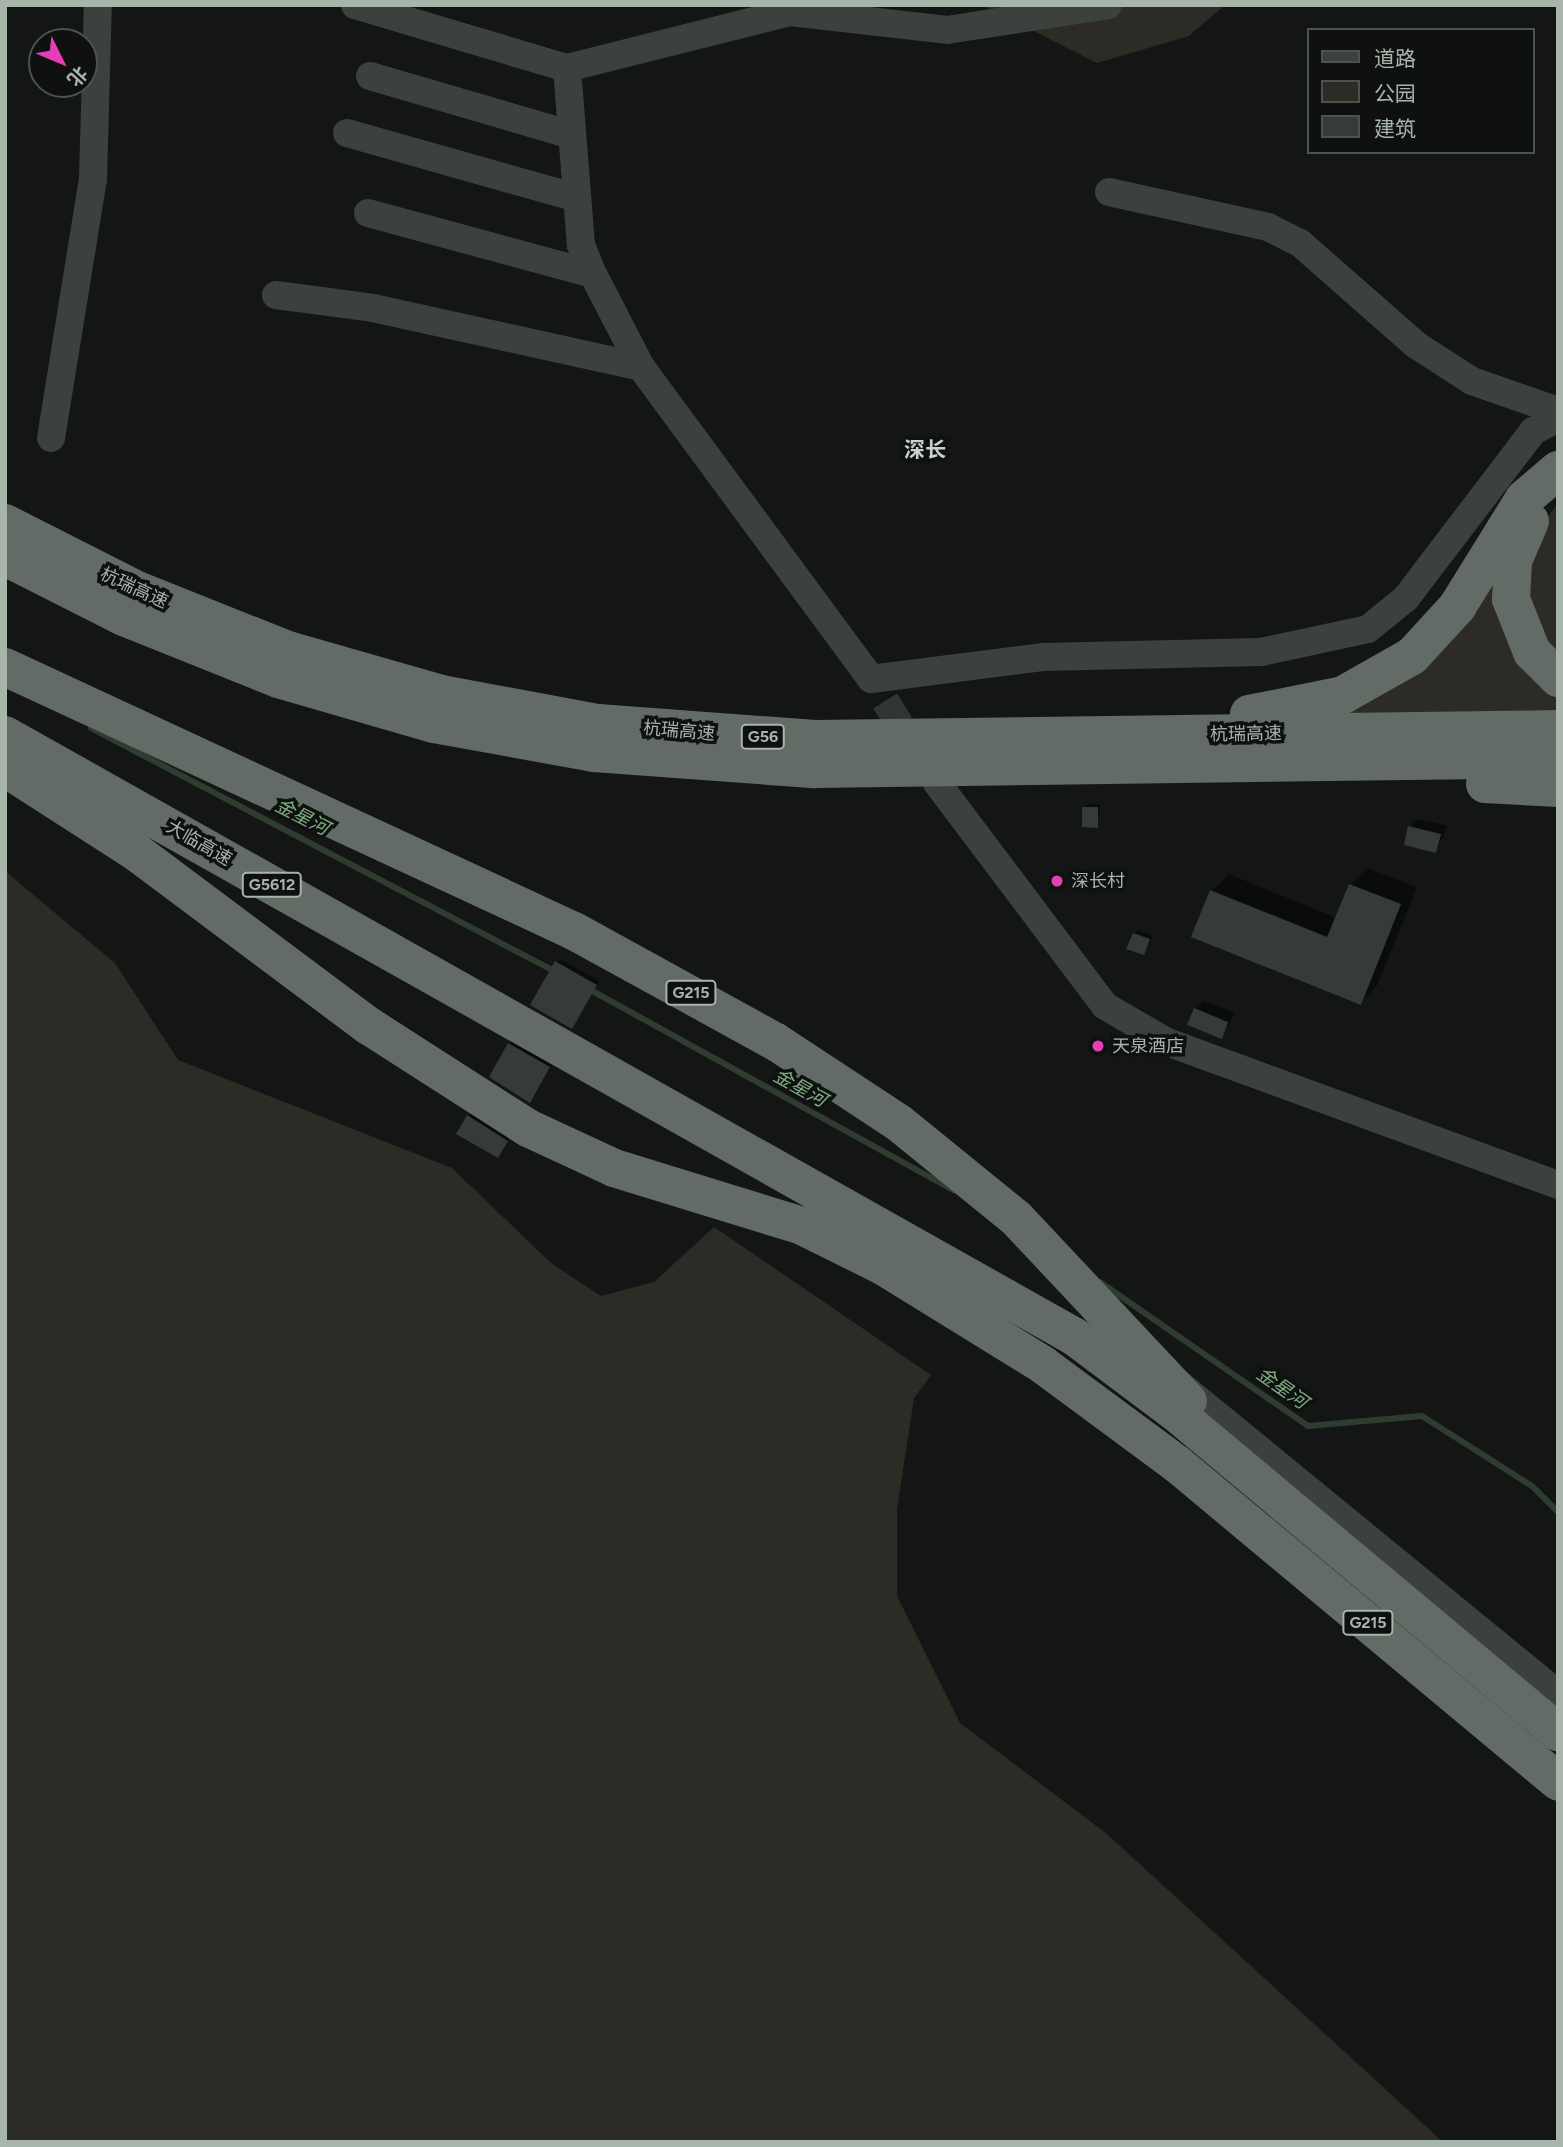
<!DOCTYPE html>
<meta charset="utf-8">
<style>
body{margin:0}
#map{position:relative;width:1563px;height:2147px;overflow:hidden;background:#141615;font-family:Figtree,"Noto Sans SC",sans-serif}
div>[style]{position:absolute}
.green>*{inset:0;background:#2d2b25}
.shadow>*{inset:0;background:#0007}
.stream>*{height:6px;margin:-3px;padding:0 3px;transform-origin:3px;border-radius:3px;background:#2e3d2f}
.building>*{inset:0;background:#363b39}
.minor-tunnel>*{height:28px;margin-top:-14px;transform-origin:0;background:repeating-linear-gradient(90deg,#313633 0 28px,transparent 0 42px)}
.minor>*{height:28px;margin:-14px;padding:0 14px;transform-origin:14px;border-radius:14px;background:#3c413e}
.highway>*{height:38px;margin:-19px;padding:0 19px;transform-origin:19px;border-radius:19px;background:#626b65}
.dots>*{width:19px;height:19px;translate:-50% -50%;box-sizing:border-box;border:4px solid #0f1110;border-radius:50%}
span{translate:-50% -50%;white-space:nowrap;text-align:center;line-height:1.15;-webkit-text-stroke:7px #0f1110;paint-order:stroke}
.shield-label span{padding:2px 5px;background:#0f1110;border:2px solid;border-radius:5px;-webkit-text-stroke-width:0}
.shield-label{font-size:16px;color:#a7b5ab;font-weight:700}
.street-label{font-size:18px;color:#a7b5ab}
.poi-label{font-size:18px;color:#a7b5ab}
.left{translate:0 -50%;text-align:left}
.water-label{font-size:19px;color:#80ae83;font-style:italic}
.quarter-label{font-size:21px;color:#c7d1cb;font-weight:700}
.frame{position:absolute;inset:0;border:7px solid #a7b5ab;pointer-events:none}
.legend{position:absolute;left:1307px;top:28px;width:228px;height:126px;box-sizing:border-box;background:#0f1110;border:2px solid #4c534e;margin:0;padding:9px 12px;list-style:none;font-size:21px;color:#a7b5ab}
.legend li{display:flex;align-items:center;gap:14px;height:35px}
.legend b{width:35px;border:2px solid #4c534e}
.north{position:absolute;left:28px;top:28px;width:70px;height:70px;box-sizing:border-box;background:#0f1110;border:2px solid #4c534e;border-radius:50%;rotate:133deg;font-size:19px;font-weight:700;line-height:28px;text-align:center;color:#a7b5ab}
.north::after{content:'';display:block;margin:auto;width:24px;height:32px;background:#e43eb9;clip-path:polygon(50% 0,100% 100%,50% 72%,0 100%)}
</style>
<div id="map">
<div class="green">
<div style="clip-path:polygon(982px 5px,1225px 5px,1189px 36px,1097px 63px)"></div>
<div style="clip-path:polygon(1558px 504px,1558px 660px,1524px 595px,1537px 530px)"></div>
<div style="clip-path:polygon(1498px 566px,1558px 691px,1558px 710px,1340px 714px)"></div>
<div style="clip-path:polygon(5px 871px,115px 963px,178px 1060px,452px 1168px,552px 1264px,601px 1296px,654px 1282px,714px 1227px,931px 1375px,914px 1398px,897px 1510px,897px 1596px,960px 1723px,1107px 1834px,1443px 2142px,5px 2142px)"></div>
</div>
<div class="shadow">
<div style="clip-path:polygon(1088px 804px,1101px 804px,1097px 826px,1084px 808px)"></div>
<div style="clip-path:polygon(1418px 819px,1448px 826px,1436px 851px,1410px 827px)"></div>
<div style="clip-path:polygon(1367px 868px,1417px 887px,1377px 986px,1360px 1003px,1212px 891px,1229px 874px,1337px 918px,1350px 885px)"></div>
<div style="clip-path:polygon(1138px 930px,1153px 936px,1143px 953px,1134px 933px)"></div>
<div style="clip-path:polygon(560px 959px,599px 981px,575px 1023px,556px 962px)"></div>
<div style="clip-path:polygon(1204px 1001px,1235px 1013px,1221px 1037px,1195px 1009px)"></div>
<div style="clip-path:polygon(513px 1041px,553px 1063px,533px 1097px,509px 1044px)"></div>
<div style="clip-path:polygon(472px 1112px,510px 1137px,498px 1156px,468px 1116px)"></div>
</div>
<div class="stream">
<div style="left:91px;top:728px;width:525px;rotate:27.69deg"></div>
<div style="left:587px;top:988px;width:419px;rotate:28.9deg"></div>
<div style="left:1100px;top:1282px;width:253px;rotate:34.7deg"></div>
<div style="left:1308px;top:1426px;width:114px;rotate:-5deg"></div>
<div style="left:1422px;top:1416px;width:130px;rotate:32.5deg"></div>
<div style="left:1532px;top:1486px;width:37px;rotate:45deg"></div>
</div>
<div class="building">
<div style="clip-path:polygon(1082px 807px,1098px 807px,1098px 828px,1082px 827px)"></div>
<div style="clip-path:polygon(1408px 826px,1441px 834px,1436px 853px,1404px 845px)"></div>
<div style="clip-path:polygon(1349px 884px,1401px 904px,1361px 1005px,1191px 937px,1210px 890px,1327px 937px)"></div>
<div style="clip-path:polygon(1133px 933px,1150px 939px,1144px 955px,1126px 949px)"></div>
<div style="clip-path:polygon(555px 961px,597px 985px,572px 1029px,530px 1005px)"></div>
<div style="clip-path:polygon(1194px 1008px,1228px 1022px,1222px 1039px,1187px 1025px)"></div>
<div style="clip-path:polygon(508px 1043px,550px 1067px,530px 1103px,489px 1077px)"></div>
<div style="clip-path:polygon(467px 1115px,508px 1141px,498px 1158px,456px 1134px)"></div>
</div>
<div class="minor-tunnel">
<div style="left:885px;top:701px;width:59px;rotate:57.4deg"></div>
</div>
<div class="minor">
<div style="left:355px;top:5px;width:221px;rotate:16.6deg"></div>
<div style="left:567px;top:68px;width:230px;rotate:-14.1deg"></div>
<div style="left:790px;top:12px;width:158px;rotate:6.5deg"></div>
<div style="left:947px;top:30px;width:163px;rotate:-8.8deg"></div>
<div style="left:567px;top:68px;width:178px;rotate:85.5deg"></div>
<div style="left:581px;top:245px;width:31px;rotate:68deg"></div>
<div style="left:593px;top:274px;width:105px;rotate:62.7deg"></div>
<div style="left:641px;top:367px;width:388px;rotate:53.6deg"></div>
<div style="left:871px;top:679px;width:173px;rotate:-7.3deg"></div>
<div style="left:1043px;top:657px;width:218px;rotate:-1.3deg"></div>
<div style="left:1261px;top:652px;width:109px;rotate:-12.1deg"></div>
<div style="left:1368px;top:629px;width:49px;rotate:-39.2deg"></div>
<div style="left:1406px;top:598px;width:210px;rotate:-52.7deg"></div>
<div style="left:1533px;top:431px;width:28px;rotate:-27deg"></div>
<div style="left:370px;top:76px;width:210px;rotate:16.3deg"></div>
<div style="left:347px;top:133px;width:239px;rotate:15.8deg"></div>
<div style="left:1109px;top:192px;width:163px;rotate:12.4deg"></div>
<div style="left:1268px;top:227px;width:36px;rotate:27deg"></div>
<div style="left:1300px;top:243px;width:154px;rotate:41.3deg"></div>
<div style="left:1416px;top:345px;width:67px;rotate:32.7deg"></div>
<div style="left:1472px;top:381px;width:91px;rotate:19.2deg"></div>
<div style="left:368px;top:213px;width:233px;rotate:15.2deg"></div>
<div style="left:276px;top:295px;width:98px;rotate:7.6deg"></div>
<div style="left:373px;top:308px;width:274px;rotate:12.4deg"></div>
<div style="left:51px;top:438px;width:262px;rotate:-80.8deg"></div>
<div style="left:93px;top:179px;width:174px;rotate:-88.4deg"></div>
<div style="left:937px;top:783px;width:279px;rotate:53deg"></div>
<div style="left:1105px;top:1006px;width:72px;rotate:30.1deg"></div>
<div style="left:1167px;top:1042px;width:416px;rotate:20.1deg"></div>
<div style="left:1178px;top:1383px;width:491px;rotate:39.3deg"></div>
</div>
<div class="highway">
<div style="left:1530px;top:521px;width:43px;rotate:113deg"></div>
<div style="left:1513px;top:561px;width:38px;rotate:93deg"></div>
<div style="left:1511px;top:599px;width:57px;rotate:68.4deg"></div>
<div style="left:1532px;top:652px;width:37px;rotate:45deg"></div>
<div style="left:5px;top:523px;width:148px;rotate:26.9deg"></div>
<div style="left:137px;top:590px;width:162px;rotate:21.7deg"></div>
<div style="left:288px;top:650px;width:159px;rotate:16deg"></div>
<div style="left:441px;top:694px;width:160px;rotate:10.5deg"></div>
<div style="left:598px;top:723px;width:218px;rotate:4.2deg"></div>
<div style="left:815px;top:739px;width:743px;rotate:-0.77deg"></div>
<div style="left:5px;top:557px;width:133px;rotate:26.8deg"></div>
<div style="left:124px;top:617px;width:166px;rotate:21.9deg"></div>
<div style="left:278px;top:679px;width:162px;rotate:16.1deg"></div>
<div style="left:434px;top:724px;width:163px;rotate:10.3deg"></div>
<div style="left:594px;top:753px;width:221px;rotate:4.2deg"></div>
<div style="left:814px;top:769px;width:744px;rotate:-0.77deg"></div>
<div style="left:5px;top:667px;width:627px;rotate:24.89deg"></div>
<div style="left:574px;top:931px;width:230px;rotate:28.8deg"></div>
<div style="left:776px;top:1042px;width:147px;rotate:33.4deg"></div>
<div style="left:899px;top:1123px;width:151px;rotate:39.1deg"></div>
<div style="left:1016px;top:1218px;width:251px;rotate:46.8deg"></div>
<div style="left:1249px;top:714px;width:96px;rotate:-11.4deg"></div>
<div style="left:1343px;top:695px;width:79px;rotate:-29.5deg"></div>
<div style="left:1412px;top:656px;width:67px;rotate:-47.4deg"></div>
<div style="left:1457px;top:607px;width:127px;rotate:-58.2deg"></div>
<div style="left:1524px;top:499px;width:45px;rotate:-40.5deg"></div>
<div style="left:5px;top:735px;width:1228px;rotate:29.36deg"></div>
<div style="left:1075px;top:1337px;width:125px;rotate:36.9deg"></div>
<div style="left:1175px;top:1412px;width:499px;rotate:39.9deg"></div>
<div style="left:5px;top:768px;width:156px;rotate:32.7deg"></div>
<div style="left:136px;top:852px;width:291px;rotate:36.8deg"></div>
<div style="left:369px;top:1026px;width:189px;rotate:32.7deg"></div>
<div style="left:528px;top:1128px;width:95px;rotate:24.9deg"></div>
<div style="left:614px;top:1168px;width:197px;rotate:17.1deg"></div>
<div style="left:802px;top:1226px;width:90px;rotate:26.3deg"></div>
<div style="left:883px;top:1266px;width:188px;rotate:31.7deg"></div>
<div style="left:1043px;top:1365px;width:167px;rotate:36.5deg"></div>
<div style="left:1177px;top:1464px;width:496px;rotate:39.8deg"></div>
<div style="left:1485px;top:784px;width:73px;rotate:3.1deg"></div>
</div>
<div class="dots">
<div style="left:1057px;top:881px;background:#e43eb9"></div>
<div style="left:1098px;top:1046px;background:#e43eb9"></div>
</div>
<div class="shield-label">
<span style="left:763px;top:737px">G56</span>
<span style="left:272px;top:885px">G5612</span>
<span style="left:691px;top:993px">G215</span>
<span style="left:1368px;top:1623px">G215</span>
</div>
<div class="street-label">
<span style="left:134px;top:588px;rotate:25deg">杭瑞高速</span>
<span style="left:679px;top:731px;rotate:5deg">杭瑞高速</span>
<span style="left:1246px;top:734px;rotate:-1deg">杭瑞高速</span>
<span style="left:199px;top:843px;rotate:30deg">大临高速</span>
</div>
<div class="poi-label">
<span class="left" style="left:1071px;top:881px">深长村</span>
<span class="left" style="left:1112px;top:1046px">天泉酒店</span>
</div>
<div class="water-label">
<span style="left:302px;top:817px;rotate:27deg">金星河</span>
<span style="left:800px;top:1088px;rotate:29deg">金星河</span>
<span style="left:1282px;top:1388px;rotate:35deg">金星河</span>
</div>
<div class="quarter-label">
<span style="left:925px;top:450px">深长</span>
</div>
<div class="frame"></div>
<ul class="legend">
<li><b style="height:9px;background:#3c413e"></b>道路</li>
<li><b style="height:19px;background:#2d2b25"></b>公园</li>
<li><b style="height:19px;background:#363b39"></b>建筑</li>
</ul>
<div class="north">北</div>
</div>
